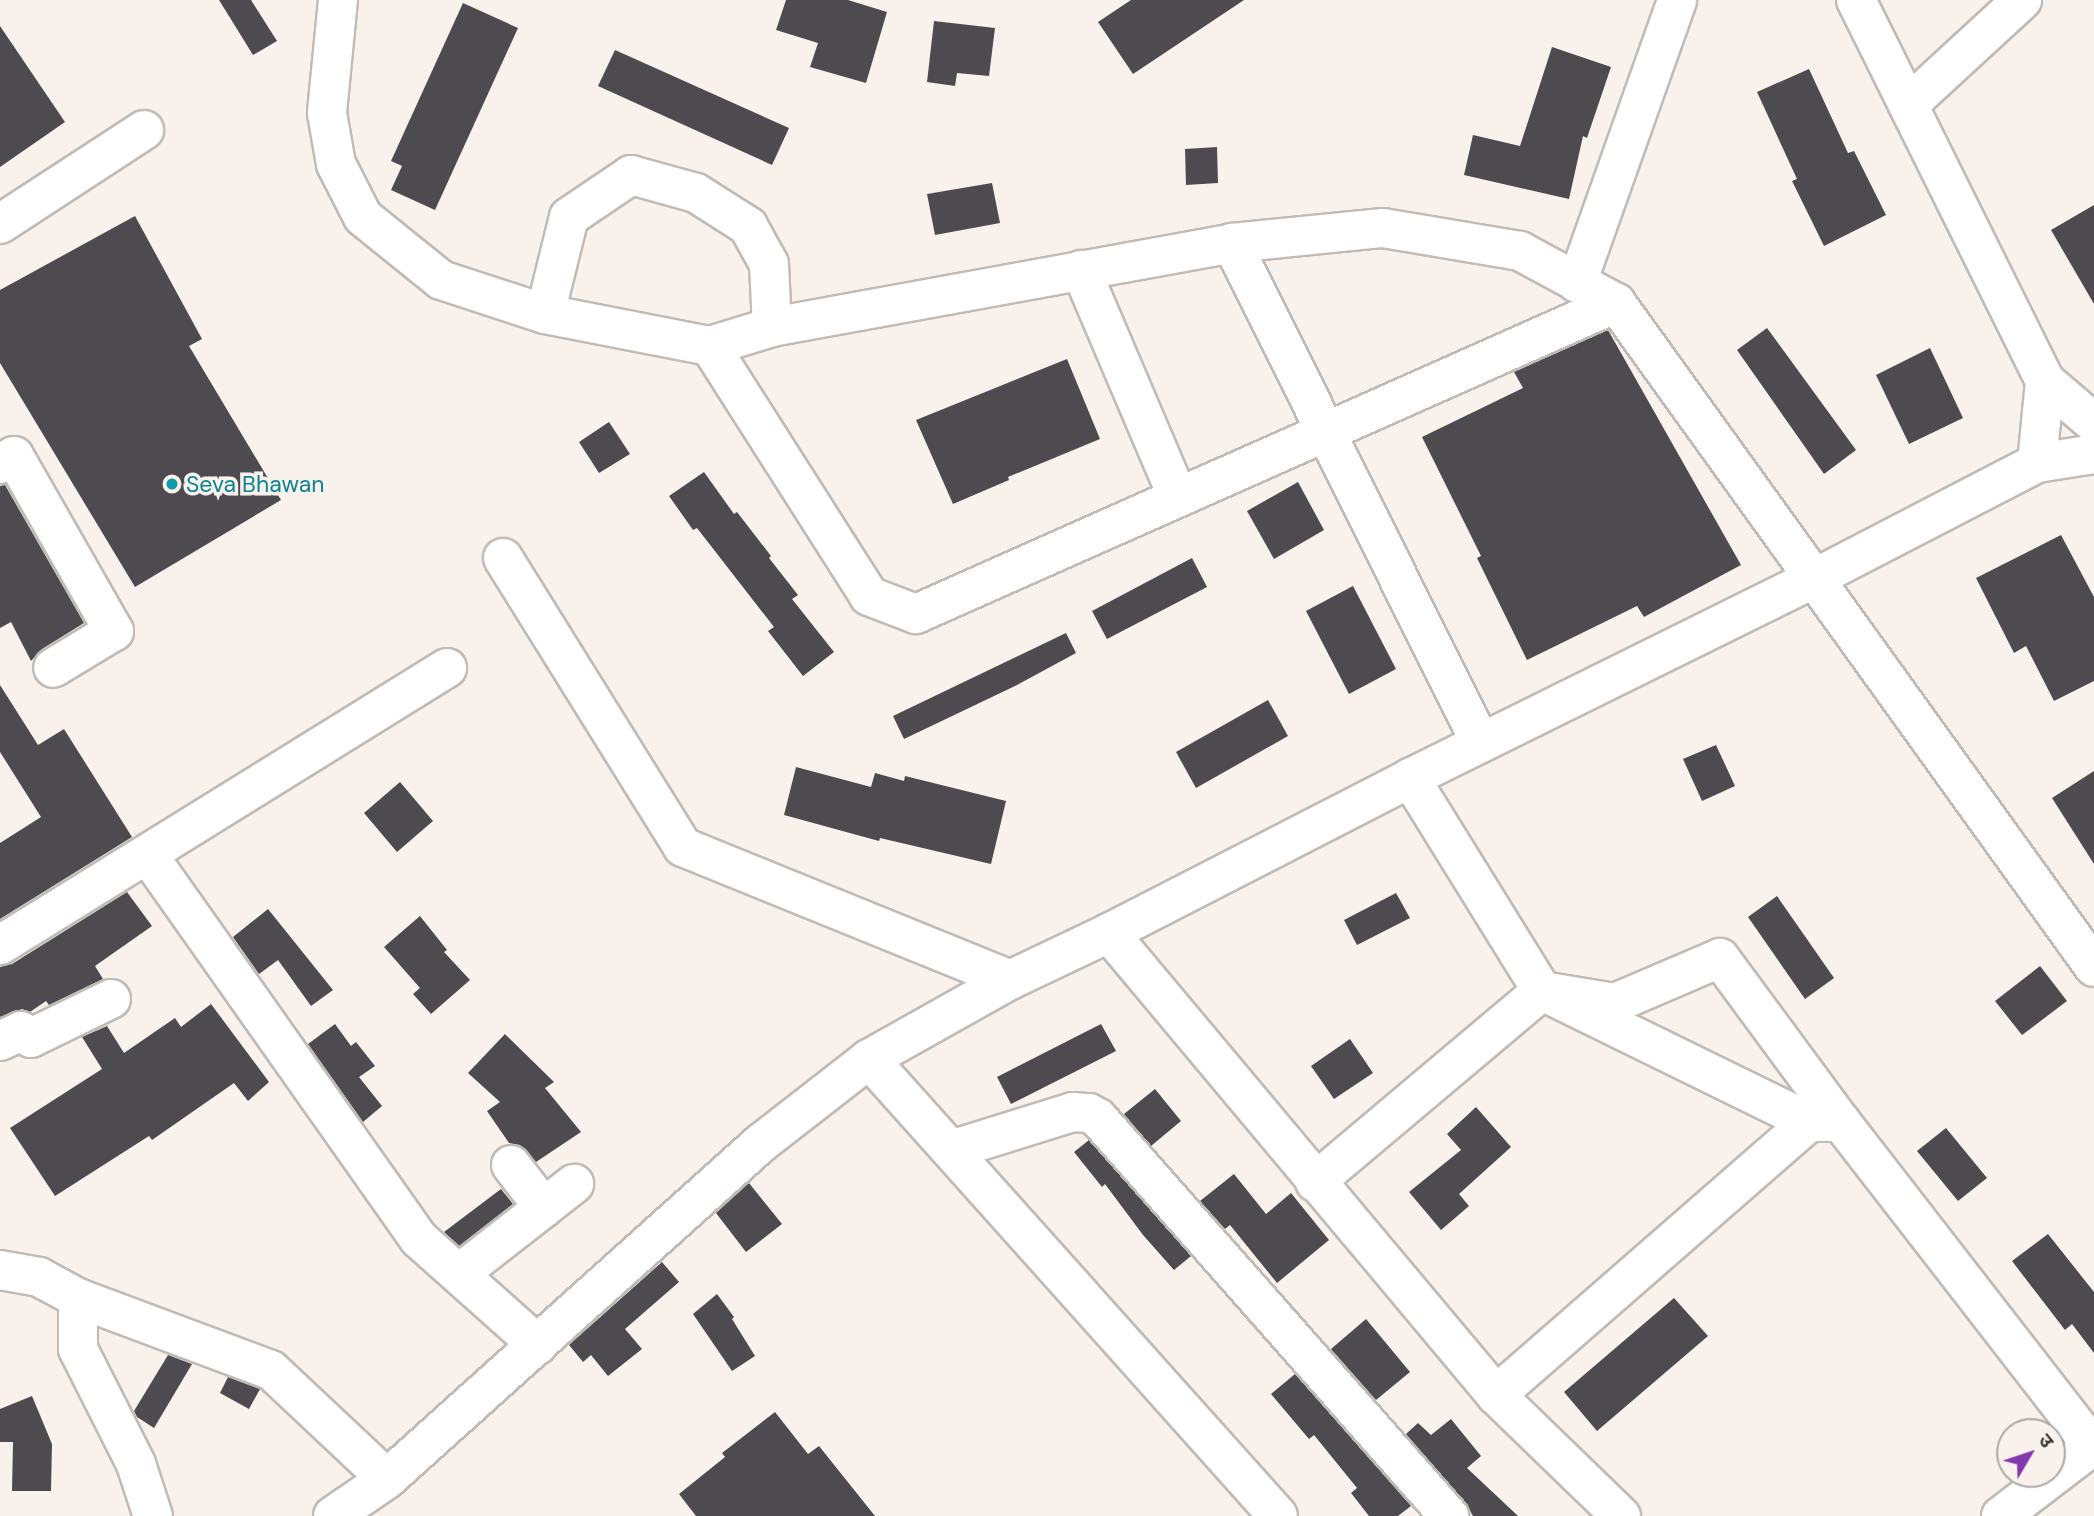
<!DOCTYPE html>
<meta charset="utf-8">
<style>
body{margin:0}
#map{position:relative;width:2094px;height:1516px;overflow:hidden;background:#f9f2ec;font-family:"DM Sans","Noto Sans Devanagari",sans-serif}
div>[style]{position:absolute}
.building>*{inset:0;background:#4d4a50}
.roads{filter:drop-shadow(2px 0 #c2bbb5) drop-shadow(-2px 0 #c2bbb5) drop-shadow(0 2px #c2bbb5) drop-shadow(0 -2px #c2bbb5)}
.minor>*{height:38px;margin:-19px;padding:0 19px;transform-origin:19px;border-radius:19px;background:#fff}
.dots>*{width:19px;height:19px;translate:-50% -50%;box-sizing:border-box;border:4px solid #f9f2ec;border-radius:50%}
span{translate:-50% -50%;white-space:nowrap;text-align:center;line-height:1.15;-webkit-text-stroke:7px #f9f2ec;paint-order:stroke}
.culture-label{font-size:23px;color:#0d838f}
.left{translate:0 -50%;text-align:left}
.north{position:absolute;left:1996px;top:1418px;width:70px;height:70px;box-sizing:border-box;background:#f9f2ec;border:2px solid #ada8a3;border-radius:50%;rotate:51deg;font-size:19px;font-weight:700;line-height:28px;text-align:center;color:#3b3936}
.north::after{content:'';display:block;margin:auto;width:24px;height:32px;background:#8239ab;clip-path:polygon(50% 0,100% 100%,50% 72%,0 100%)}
</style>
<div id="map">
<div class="building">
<div style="clip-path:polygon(219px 0,251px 0,277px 41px,253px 55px)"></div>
<div style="clip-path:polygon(786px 0,848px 0,887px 12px,866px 83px,810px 67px,818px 43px,776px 30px)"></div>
<div style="clip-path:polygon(1131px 0,1244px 0,1133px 74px,1098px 22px)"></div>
<div style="clip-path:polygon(463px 3px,518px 28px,435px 210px,391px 190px,402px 166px,391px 161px)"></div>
<div style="clip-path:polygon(934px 21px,995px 28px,989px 76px,957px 73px,955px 86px,927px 82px)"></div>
<div style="clip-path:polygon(0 26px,65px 122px,0 167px)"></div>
<div style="clip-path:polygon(1552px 47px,1611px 67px,1587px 138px,1583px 136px,1569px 199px,1464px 175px,1473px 135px,1520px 146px)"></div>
<div style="clip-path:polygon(615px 50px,789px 128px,772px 165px,598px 86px)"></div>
<div style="clip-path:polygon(1809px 69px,1848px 153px,1854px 151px,1886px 215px,1824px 246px,1792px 181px,1797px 179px,1757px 92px)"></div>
<div style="clip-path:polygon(1217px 147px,1218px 183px,1186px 185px,1185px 149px)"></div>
<div style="clip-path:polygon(992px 183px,1000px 223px,935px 235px,927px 194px)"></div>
<div style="clip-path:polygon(2094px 205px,2094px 304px,2051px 230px)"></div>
<div style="clip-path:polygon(135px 216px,202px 339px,189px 346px,281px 500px,135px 587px,0 363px,0 290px)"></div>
<div style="clip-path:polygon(1767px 328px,1856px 450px,1824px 474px,1737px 350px)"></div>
<div style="clip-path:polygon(1608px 330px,1741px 565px,1644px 617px,1637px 606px,1527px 660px,1477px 558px,1481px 556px,1422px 437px,1523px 388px,1514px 372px)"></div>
<div style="clip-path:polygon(1930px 348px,1963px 418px,1909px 444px,1876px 375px)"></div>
<div style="clip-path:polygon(1067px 359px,1100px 439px,1008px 477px,1009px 480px,953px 504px,916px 420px)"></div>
<div style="clip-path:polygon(609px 422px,630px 454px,599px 473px,579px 442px)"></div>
<div style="clip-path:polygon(704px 472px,734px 514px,737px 512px,771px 556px,769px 558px,798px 595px,792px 599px,834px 652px,803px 676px,768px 631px,774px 627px,697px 528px,693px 530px,669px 496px)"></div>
<div style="clip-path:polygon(1298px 482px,1324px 530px,1274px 559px,1247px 511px)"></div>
<div style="clip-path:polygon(5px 485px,84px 623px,42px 649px,31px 661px,11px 622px,0 628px,0 486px)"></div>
<div style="clip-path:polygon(2061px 535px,2094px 597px,2094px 681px,2054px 701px,2026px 646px,2014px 653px,1976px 578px)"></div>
<div style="clip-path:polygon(1192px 558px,1207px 587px,1107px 639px,1092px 611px)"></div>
<div style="clip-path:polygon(1353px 586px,1396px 669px,1349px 694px,1306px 611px)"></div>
<div style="clip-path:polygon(1066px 633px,1076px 653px,1015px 686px,904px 739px,893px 716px)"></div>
<div style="clip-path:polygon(0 685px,38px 745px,64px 729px,132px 837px,0 919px,0 843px,41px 817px,0 752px)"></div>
<div style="clip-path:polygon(1268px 700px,1288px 736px,1196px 788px,1176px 752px)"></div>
<div style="clip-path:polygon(1716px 745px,1735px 786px,1702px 801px,1683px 759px)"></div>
<div style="clip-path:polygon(796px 767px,871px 787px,875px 773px,904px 781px,905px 776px,1006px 801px,991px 864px,880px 838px,879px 841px,784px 815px)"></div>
<div style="clip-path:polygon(2094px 771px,2094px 864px,2052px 798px)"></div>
<div style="clip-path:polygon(400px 782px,433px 821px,397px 852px,364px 813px)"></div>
<div style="clip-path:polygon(127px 892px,152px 926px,95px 966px,103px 979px,49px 1005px,46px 1001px,30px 1012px,22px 1009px,0 1017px,0 967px,12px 964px)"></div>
<div style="clip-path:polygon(1396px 893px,1410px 918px,1357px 945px,1344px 920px)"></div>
<div style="clip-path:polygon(1777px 896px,1834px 978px,1805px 999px,1748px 917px)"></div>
<div style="clip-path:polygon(268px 909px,333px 990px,311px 1006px,278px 960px,259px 974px,233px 937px)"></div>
<div style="clip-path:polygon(420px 916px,447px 950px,444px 952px,470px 980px,431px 1014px,413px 994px,420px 988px,384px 947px)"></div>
<div style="clip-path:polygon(2040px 966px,2067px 1001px,2022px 1035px,1995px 1001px)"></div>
<div style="clip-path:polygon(211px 1004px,269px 1082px,248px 1101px,234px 1083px,152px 1140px,149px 1136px,55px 1196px,10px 1128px,102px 1069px,82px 1037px,107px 1026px,124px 1053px,175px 1018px,181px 1027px)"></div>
<div style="clip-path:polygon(335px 1024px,351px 1046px,356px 1042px,375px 1066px,359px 1077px,382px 1106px,363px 1122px,308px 1044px)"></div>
<div style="clip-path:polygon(1101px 1024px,1116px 1051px,1011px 1104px,997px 1077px)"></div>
<div style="clip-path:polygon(505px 1034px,554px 1082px,545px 1088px,581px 1132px,536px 1162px,520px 1145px,509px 1143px,487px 1111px,500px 1102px,468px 1073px)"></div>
<div style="clip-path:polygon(1350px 1039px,1373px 1073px,1334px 1099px,1311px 1066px)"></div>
<div style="clip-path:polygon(1155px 1089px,1181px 1121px,1151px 1146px,1124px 1114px)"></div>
<div style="clip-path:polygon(1476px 1107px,1511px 1147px,1459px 1194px,1469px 1206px,1441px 1230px,1409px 1192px,1461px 1150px,1447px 1134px)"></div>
<div style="clip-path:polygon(1946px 1128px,1987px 1178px,1958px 1201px,1917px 1151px)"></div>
<div style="clip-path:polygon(1089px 1140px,1191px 1256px,1174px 1270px,1143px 1235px,1105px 1184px,1102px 1187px,1074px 1152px)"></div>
<div style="clip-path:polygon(1234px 1174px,1266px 1214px,1291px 1193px,1329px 1240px,1277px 1283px,1230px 1225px,1225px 1229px,1200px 1201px)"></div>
<div style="clip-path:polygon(749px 1183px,782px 1224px,746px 1252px,716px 1213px)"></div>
<div style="clip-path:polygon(501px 1189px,513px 1204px,459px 1246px,444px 1232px)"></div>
<div style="clip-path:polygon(2048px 1234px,2094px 1292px,2094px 1353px,2072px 1324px,2065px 1330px,2012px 1261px)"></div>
<div style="clip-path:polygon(662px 1262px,679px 1282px,625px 1329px,642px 1349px,608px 1376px,591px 1355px,583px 1362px,569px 1345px)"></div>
<div style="clip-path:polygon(717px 1294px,734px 1317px,732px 1319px,755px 1356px,732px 1371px,693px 1314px)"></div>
<div style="clip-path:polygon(1674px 1298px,1708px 1336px,1597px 1431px,1564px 1392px)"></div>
<div style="clip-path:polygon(1366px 1319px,1410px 1372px,1376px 1400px,1331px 1349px)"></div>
<div style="clip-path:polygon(168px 1355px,192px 1364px,154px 1428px,137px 1417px,134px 1411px)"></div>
<div style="clip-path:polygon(1295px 1374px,1411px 1506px,1398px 1516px,1369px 1516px,1351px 1493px,1357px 1488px,1314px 1435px,1309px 1439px,1271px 1394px)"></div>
<div style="clip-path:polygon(228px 1377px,260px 1389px,249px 1409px,220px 1393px)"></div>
<div style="clip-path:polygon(32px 1396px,52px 1444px,51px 1491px,12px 1491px,13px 1442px,0 1442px,0 1409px)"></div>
<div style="clip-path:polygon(775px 1412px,808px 1454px,819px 1446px,875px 1516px,696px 1516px,679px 1494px,725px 1457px,722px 1453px)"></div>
<div style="clip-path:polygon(1451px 1419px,1481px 1456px,1467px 1468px,1518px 1516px,1473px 1516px,1465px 1502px,1406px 1434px,1418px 1423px,1431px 1435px)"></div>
</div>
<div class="roads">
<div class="minor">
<div style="left:338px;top:0;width:114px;rotate:95.6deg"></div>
<div style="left:327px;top:113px;width:52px;rotate:80deg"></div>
<div style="left:336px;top:164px;width:59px;rotate:63deg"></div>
<div style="left:363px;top:217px;width:100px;rotate:38.9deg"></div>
<div style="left:441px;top:280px;width:109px;rotate:18.1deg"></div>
<div style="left:545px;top:314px;width:168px;rotate:11deg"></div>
<div style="left:710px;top:346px;width:65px;rotate:-17deg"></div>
<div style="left:772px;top:327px;width:468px;rotate:-10.3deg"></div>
<div style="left:1232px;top:243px;width:152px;rotate:-5.7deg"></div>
<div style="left:1383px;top:228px;width:139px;rotate:9.5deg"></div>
<div style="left:1520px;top:251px;width:109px;rotate:28.4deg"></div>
<div style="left:1616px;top:303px;width:818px;rotate:54.25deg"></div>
<div style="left:1856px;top:0;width:425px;rotate:63.6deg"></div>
<div style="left:2045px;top:381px;width:65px;rotate:40.6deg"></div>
<div style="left:1908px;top:105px;width:155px;rotate:-42.6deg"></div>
<div style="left:0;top:224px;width:172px;rotate:-33.1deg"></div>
<div style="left:1232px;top:243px;width:557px;rotate:63.57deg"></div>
<div style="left:1081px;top:270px;width:247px;rotate:66.9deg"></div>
<div style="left:1577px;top:283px;width:300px;rotate:-70.5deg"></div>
<div style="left:545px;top:314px;width:100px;rotate:-76.1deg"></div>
<div style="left:569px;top:217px;width:75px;rotate:-34.1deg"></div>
<div style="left:631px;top:175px;width:67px;rotate:15.5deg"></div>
<div style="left:696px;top:193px;width:62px;rotate:32.4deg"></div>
<div style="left:748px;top:226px;width:43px;rotate:61.1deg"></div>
<div style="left:769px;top:264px;width:63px;rotate:87.3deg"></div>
<div style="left:710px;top:346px;width:296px;rotate:57.5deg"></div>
<div style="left:869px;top:596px;width:50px;rotate:21deg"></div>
<div style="left:916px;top:614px;width:766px;rotate:-23.95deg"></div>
<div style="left:2037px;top:463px;width:82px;rotate:-84.4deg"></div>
<div style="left:0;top:464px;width:16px;rotate:-30deg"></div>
<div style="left:14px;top:456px;width:202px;rotate:60.3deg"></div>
<div style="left:114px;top:631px;width:71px;rotate:148.8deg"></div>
<div style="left:503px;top:558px;width:340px;rotate:58.1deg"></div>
<div style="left:683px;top:847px;width:353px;rotate:22.1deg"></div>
<div style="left:1410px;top:778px;width:251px;rotate:58.2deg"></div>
<div style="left:1542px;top:991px;width:297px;rotate:26.1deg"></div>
<div style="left:1809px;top:1122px;width:32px"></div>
<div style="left:148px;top:855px;width:470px;rotate:54.8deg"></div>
<div style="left:419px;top:1239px;width:159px;rotate:41.7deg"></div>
<div style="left:1109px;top:933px;width:603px;rotate:50.05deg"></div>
<div style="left:1496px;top:1395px;width:174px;rotate:44.1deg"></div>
<div style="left:0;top:945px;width:526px;rotate:-31.79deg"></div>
<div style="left:0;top:1041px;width:23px;rotate:-25deg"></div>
<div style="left:21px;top:1031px;width:12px;rotate:35deg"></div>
<div style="left:31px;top:1038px;width:89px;rotate:-26deg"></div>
<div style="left:869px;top:1059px;width:613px;rotate:48.17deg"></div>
<div style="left:951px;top:1150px;width:128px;rotate:-17.3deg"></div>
<div style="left:1073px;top:1112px;width:16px;rotate:4deg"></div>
<div style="left:1089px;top:1113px;width:10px;rotate:29deg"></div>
<div style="left:1098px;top:1118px;width:531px;rotate:48.59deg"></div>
<div style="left:511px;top:1165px;width:54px;rotate:52.5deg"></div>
<div style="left:1315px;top:1182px;width:297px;rotate:-40.1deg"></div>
<div style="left:1542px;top:991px;width:74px;rotate:9.3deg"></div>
<div style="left:1615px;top:1003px;width:114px;rotate:-23.2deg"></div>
<div style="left:1720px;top:958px;width:204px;rotate:53.6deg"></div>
<div style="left:1841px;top:1122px;width:413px;rotate:52.2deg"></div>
<div style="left:0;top:1270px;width:40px;rotate:10deg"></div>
<div style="left:39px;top:1277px;width:44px;rotate:28.3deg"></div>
<div style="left:78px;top:1298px;width:206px;rotate:20.5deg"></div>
<div style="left:271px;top:1370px;width:159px;rotate:43.2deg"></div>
<div style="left:460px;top:1273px;width:145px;rotate:-38deg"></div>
<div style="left:78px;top:1298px;width:51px;rotate:90deg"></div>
<div style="left:78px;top:1349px;width:129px;rotate:63.2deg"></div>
<div style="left:136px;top:1464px;width:55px;rotate:71.9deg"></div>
<div style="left:1496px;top:1395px;width:415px;rotate:-41.1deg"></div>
<div style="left:333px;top:1516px;width:65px;rotate:-34.4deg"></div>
<div style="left:387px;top:1479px;width:503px;rotate:-41.94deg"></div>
<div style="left:761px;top:1143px;width:137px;rotate:-37.9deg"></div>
<div style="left:869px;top:1059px;width:162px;rotate:-29.3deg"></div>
<div style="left:1010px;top:980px;width:110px;rotate:-25.4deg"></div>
<div style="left:1109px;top:933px;width:339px;rotate:-27.2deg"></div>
<div style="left:1410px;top:778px;width:449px;rotate:-26.3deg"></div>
<div style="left:1813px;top:579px;width:252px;rotate:-27.4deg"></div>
<div style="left:2037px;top:463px;width:58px;rotate:-9deg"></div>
<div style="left:2001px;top:1516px;width:117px;rotate:-37.4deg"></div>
</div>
</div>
<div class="dots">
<div style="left:172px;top:484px;background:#0f9aa8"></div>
</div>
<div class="culture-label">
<span class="left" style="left:186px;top:484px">Seva Bhawan</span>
</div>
<div class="north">उ</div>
</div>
